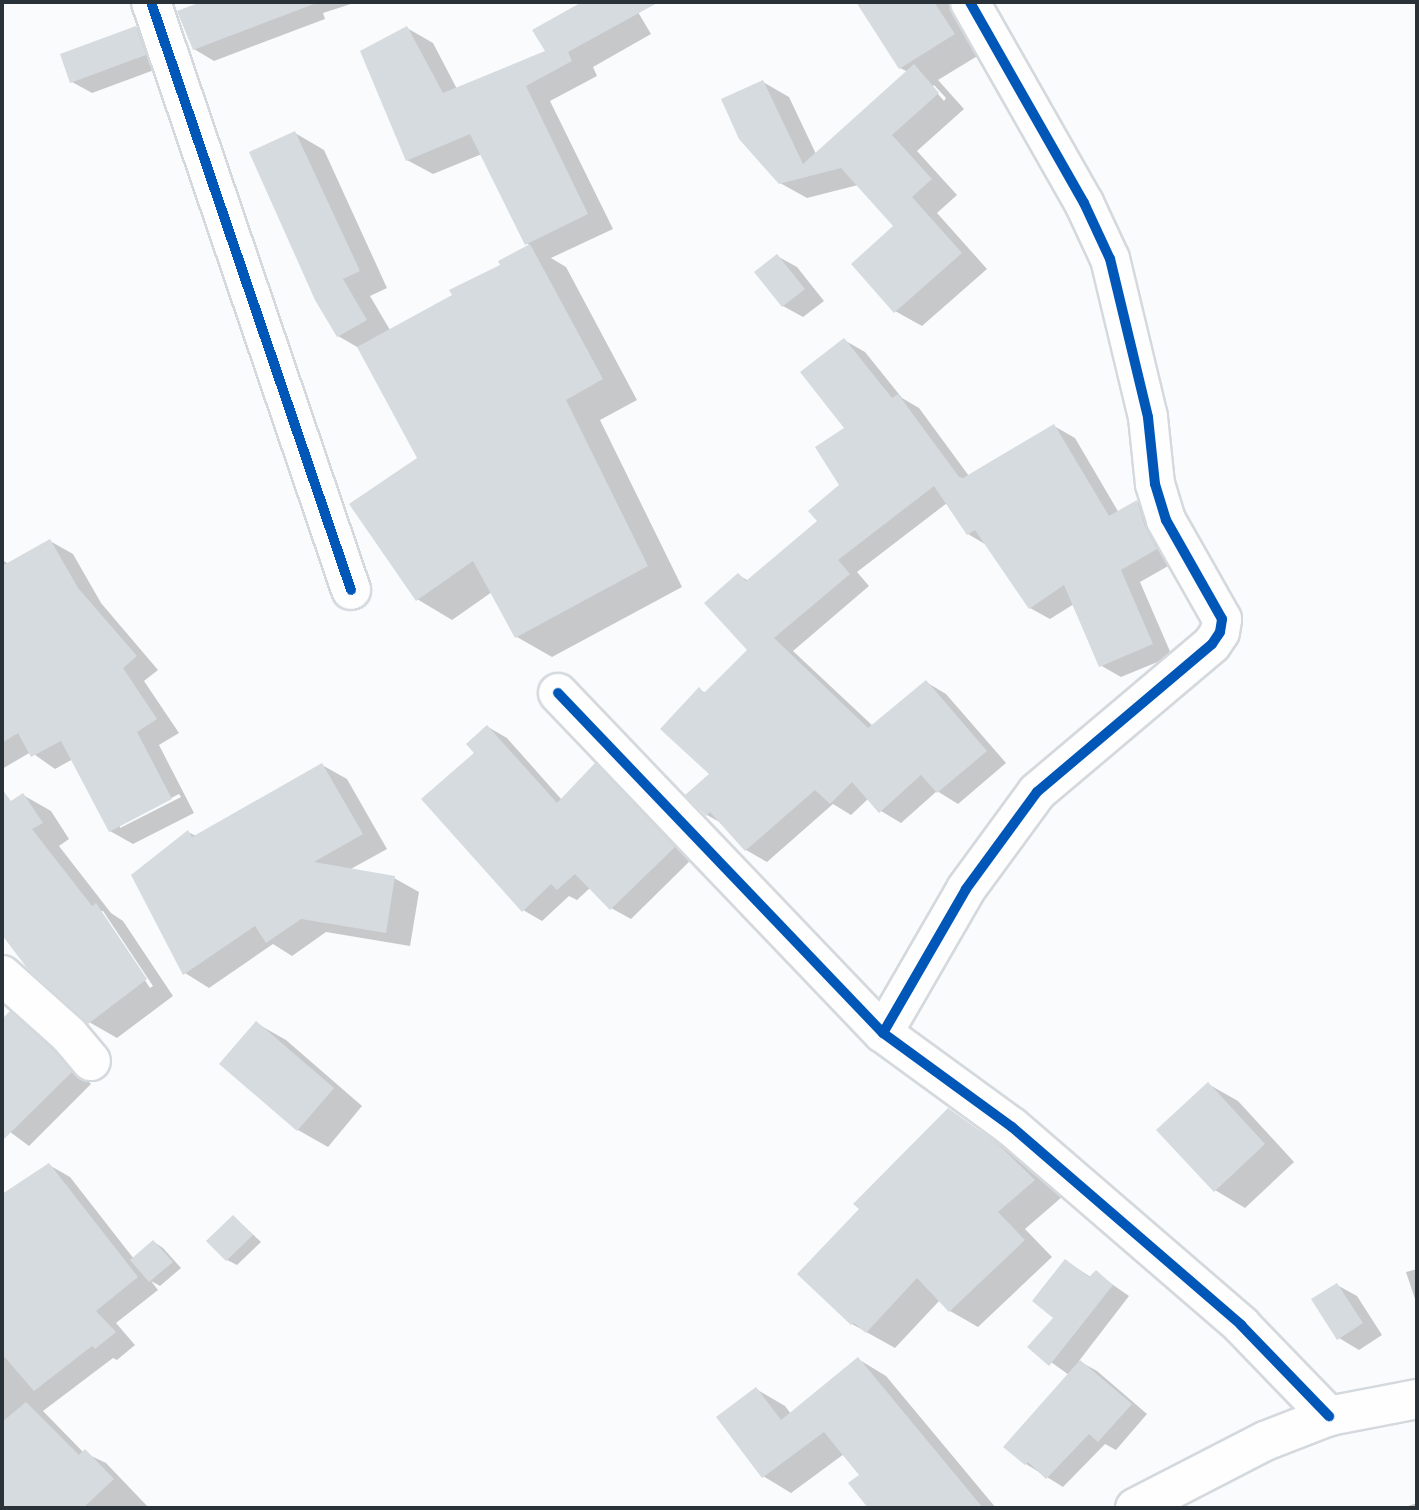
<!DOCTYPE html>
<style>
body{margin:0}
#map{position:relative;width:1419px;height:1510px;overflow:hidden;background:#f9fbfd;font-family:Cabin,sans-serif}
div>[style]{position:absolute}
.shadow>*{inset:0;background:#0003}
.building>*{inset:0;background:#d6dbdf}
.roads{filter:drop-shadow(2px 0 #d4d9dd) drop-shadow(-2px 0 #d4d9dd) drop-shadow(0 2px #d4d9dd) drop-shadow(0 -2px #d4d9dd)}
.street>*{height:38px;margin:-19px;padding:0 19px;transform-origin:19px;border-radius:19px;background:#fefeff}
.cycleway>*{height:10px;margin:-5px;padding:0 5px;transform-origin:5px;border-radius:5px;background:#0057b8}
span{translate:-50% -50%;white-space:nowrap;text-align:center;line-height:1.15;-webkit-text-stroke:7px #fff;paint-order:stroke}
.frame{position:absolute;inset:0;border:4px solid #293239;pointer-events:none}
</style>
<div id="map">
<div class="shadow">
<div style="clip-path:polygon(205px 2px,357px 2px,323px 13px,325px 19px,214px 61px,194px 49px,179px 12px)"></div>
<div style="clip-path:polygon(584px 2px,632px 2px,651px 34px,593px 67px,597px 76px,550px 101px,613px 229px,551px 258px,566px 267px,637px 400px,600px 420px,682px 587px,552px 657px,517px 637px,492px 592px,452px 620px,417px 599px,420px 459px,359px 348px,338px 336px,295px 133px,324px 150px,387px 288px,370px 296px,390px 330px,454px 296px,531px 246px,526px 243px,482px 154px,433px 174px,407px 160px,407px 28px,433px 43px,457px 89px,547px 52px,535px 31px)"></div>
<div style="clip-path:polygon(evenodd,858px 2px,952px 2px,984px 52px,938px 80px,964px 109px,917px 151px,957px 195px,937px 213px,987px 269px,922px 326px,895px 311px,896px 227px,858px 185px,807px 198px,780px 183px,763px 82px,789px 97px,816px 154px,908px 72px,900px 68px,858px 2px,934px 85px,946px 98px,944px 101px,932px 87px,934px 85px)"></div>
<div style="clip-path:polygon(136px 27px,156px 39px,165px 66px,92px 93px,72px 82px)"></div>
<div style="clip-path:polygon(777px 256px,797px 267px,824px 301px,803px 317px,783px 306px)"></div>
<div style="clip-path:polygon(844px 340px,865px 352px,902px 398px,919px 408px,969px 476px,1054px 426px,1075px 438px,1119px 513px,1137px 502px,1158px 514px,1177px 561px,1140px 582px,1172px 656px,1121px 677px,1100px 665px,1074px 604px,1050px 619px,1030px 608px,988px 546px,968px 534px,947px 503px,857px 572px,869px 586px,793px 651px,873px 726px,926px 682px,946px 694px,1006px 763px,958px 804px,937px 791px,901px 823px,881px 811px,869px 798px,851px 815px,833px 804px,767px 862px,746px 850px,723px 824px,707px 815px,712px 774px,700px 690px,706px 693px,749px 650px,738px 575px,749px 581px,819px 521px,841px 485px,847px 428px)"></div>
<div style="clip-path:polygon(evenodd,50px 541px,73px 554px,101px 603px,158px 670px,144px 681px,179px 733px,159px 745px,194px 813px,133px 844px,110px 831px,73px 759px,55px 769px,31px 752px,2px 769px,2px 560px,9px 564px,50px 541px,179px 794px,181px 797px,120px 828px,120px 824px,179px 794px)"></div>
<div style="clip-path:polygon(488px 727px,507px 738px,562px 800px,595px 765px,614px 777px,693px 858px,631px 919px,611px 908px,591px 887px,577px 900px,569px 896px,542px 921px,523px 910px,476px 753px)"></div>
<div style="clip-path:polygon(322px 765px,347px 779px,387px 849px,349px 870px,394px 878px,419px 892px,410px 946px,326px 932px,292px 956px,273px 944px,209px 988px,185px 973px,188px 832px,196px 836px)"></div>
<div style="clip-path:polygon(evenodd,23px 795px,51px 811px,69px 839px,59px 846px,111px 913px,123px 921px,173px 996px,117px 1038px,89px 1022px,28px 967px,2px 932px,2px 809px,23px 795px,99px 911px,103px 911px,153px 986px,150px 988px,99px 911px)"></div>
<div style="clip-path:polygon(10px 1014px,30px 1025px,73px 1064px,91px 1084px,29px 1146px,2px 1126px,2px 1021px)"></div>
<div style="clip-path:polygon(256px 1023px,286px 1040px,362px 1106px,328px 1147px,298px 1130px,222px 1063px)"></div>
<div style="clip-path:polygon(1208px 1084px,1238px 1101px,1294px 1162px,1245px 1208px,1215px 1190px)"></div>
<div style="clip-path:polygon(949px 1110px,1027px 1163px,1062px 1197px,1025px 1229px,1052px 1257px,978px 1327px,950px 1311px,940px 1300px,895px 1348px,852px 1324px,861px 1209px)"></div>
<div style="clip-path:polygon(49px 1165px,70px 1177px,134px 1259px,154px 1242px,163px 1248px,181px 1268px,160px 1286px,151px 1281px,158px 1290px,116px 1323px,135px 1345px,117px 1360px,113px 1358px,43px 1411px,83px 1452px,106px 1463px,149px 1508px,2px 1508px,2px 1254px,11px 1246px,2px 1231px,2px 1196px)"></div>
<div style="clip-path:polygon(234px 1217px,261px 1242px,237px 1265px,227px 1260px)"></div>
<div style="clip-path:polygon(1066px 1261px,1092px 1278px,1096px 1273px,1129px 1296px,1079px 1361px,1097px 1371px,1147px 1414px,1116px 1450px,1105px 1444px,1063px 1487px,1026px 1464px,1069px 1375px,1030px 1347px,1056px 1318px)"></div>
<div style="clip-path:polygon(1417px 1269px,1417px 1305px,1406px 1272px)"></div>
<div style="clip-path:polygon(1337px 1285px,1357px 1296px,1382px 1335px,1359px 1350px,1339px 1338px)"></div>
<div style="clip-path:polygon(858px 1359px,886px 1376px,996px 1508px,871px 1508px,850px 1484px,861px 1475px,844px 1454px,791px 1493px,763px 1476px,756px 1389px,785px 1406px,791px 1414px)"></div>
<div style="clip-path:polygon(1417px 1503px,1417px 1508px,1402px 1508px)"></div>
</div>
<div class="building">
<div style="clip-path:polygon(201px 2px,313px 2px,314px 4px,193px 50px,177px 11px)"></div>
<div style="clip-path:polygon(582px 2px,659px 2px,568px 52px,572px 61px,526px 86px,588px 214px,525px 245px,470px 134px,406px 161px,360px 51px,407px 26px,443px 93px,545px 51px,532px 30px)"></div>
<div style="clip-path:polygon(856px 2px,934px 2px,955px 34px,899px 69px)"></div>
<div style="clip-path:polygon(136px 26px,146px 55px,70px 83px,60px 54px)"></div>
<div style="clip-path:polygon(914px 64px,939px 93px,892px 135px,932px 179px,912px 197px,962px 253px,894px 313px,851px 264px,893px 226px,841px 168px,779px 184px,739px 139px,721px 99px,763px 80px,803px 164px)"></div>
<div style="clip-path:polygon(295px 131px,360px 271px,343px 279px,367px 320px,337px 337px,315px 300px,249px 152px)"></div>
<div style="clip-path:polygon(530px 244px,603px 379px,566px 400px,648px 566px,515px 638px,473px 561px,416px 601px,349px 504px,417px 458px,357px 347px,452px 295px,449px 290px,500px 265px,498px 261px)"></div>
<div style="clip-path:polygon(777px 254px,805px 289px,782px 307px,754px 272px)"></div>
<div style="clip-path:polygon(844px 338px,892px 398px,898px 394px,959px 477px,963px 478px,1054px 424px,1109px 516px,1137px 500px,1145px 527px,1157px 549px,1121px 570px,1153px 644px,1099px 667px,1064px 585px,1029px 609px,975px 530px,967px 535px,934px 486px,838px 560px,850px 574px,774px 638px,868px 728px,926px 680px,987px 751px,937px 793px,921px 775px,879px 813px,852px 782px,830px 804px,815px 790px,745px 851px,710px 812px,706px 816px,685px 795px,709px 774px,660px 729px,699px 687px,704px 693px,747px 650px,704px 603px,738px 573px,746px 581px,817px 521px,808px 511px,839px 485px,815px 447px,844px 428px,800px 372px)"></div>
<div style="clip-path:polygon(50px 539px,78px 588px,137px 656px,123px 668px,157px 719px,137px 732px,172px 799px,109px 832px,61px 741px,31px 757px,18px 733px,2px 743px,2px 566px)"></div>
<div style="clip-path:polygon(487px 725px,557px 803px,595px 763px,675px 847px,610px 910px,575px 874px,557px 890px,551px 884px,522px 912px,421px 799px,474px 753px,466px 744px)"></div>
<div style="clip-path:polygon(322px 763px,363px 834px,314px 862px,395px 876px,386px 933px,301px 919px,266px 943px,255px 926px,183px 975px,131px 875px,188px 830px,192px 837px)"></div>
<div style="clip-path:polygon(2px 789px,11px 801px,23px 793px,43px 823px,32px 829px,92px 906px,96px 903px,147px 979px,88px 1024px,27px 968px,2px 935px)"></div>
<div style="clip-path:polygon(10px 1011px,53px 1050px,72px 1072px,2px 1141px,2px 1019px)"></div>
<div style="clip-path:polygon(256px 1021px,334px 1088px,297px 1131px,219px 1064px)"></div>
<div style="clip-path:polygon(1208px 1082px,1265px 1144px,1214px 1192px,1156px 1130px)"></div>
<div style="clip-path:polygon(948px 1108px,998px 1144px,1035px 1180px,998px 1212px,1025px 1240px,949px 1312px,917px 1278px,866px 1333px,854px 1323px,851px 1325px,797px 1274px,859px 1209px,853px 1204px)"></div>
<div style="clip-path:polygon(49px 1163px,138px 1277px,96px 1311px,116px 1332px,95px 1349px,92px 1346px,34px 1391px,2px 1354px,2px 1194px)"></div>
<div style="clip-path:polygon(233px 1215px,253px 1235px,226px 1261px,206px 1241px)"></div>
<div style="clip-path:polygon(153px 1240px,173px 1262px,149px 1282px,130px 1260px)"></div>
<div style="clip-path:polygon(1065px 1259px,1089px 1277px,1096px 1270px,1113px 1285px,1049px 1366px,1027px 1347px,1053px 1318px,1032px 1301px)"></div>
<div style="clip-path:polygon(1337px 1283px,1363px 1323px,1337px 1340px,1311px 1299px)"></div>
<div style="clip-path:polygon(858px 1357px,983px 1508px,868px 1508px,848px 1483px,859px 1475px,824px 1432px,762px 1478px,716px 1417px,756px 1387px,781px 1420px)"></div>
<div style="clip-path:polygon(1080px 1360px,1132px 1404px,1098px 1442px,1089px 1434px,1046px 1479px,1028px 1462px,1025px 1465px,1003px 1447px)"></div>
<div style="clip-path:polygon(26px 1402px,79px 1455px,85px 1449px,114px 1479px,83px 1508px,2px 1508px,2px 1422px)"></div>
</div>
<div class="roads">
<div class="street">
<div style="left:151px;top:2px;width:621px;rotate:71.21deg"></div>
<div style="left:558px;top:693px;width:470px;rotate:46.3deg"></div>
<div style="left:883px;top:1033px;width:160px;rotate:36.1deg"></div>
<div style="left:1012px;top:1127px;width:303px;rotate:40.8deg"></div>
<div style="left:1241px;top:1325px;width:127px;rotate:46deg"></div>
<div style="left:2px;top:975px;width:90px;rotate:41.8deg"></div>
<div style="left:69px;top:1035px;width:34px;rotate:50deg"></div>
<div style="left:883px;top:1033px;width:166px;rotate:-60deg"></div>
<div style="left:966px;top:889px;width:120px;rotate:-53.8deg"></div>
<div style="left:1037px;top:792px;width:229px;rotate:-40.2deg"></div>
<div style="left:1212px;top:644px;width:14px;rotate:-56deg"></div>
<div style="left:1220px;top:632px;width:13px;rotate:-81deg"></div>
<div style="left:1222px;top:619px;width:114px;rotate:-119.5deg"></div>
<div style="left:1166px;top:520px;width:38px;rotate:-107deg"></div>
<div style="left:1155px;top:484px;width:67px;rotate:-96deg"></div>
<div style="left:1148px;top:417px;width:163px;rotate:-103.5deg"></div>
<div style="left:1110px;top:259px;width:62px;rotate:-114.9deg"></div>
<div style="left:1084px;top:203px;width:231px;rotate:-119.6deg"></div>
<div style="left:1135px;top:1508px;width:146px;rotate:-27.3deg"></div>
<div style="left:1265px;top:1441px;width:69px;rotate:-21.3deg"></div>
<div style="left:1329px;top:1416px;width:90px;rotate:-10.9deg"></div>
</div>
</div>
<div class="cycleway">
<div style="left:151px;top:2px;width:621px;rotate:71.21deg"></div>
<div style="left:558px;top:693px;width:470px;rotate:46.3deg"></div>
<div style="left:883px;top:1033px;width:160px;rotate:36.1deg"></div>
<div style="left:1012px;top:1127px;width:303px;rotate:40.8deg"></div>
<div style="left:1241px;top:1325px;width:127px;rotate:46deg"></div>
<div style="left:883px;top:1033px;width:166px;rotate:-60deg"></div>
<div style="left:966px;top:889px;width:120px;rotate:-53.8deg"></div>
<div style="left:1037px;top:792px;width:229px;rotate:-40.2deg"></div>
<div style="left:1212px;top:644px;width:14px;rotate:-56deg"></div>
<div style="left:1220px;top:632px;width:13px;rotate:-81deg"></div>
<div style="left:1222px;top:619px;width:114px;rotate:-119.5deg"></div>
<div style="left:1166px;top:520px;width:38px;rotate:-107deg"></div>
<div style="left:1155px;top:484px;width:67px;rotate:-96deg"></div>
<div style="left:1148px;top:417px;width:163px;rotate:-103.5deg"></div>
<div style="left:1110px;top:259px;width:62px;rotate:-114.9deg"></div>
<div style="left:1084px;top:203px;width:231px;rotate:-119.6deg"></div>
</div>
<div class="frame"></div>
</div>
